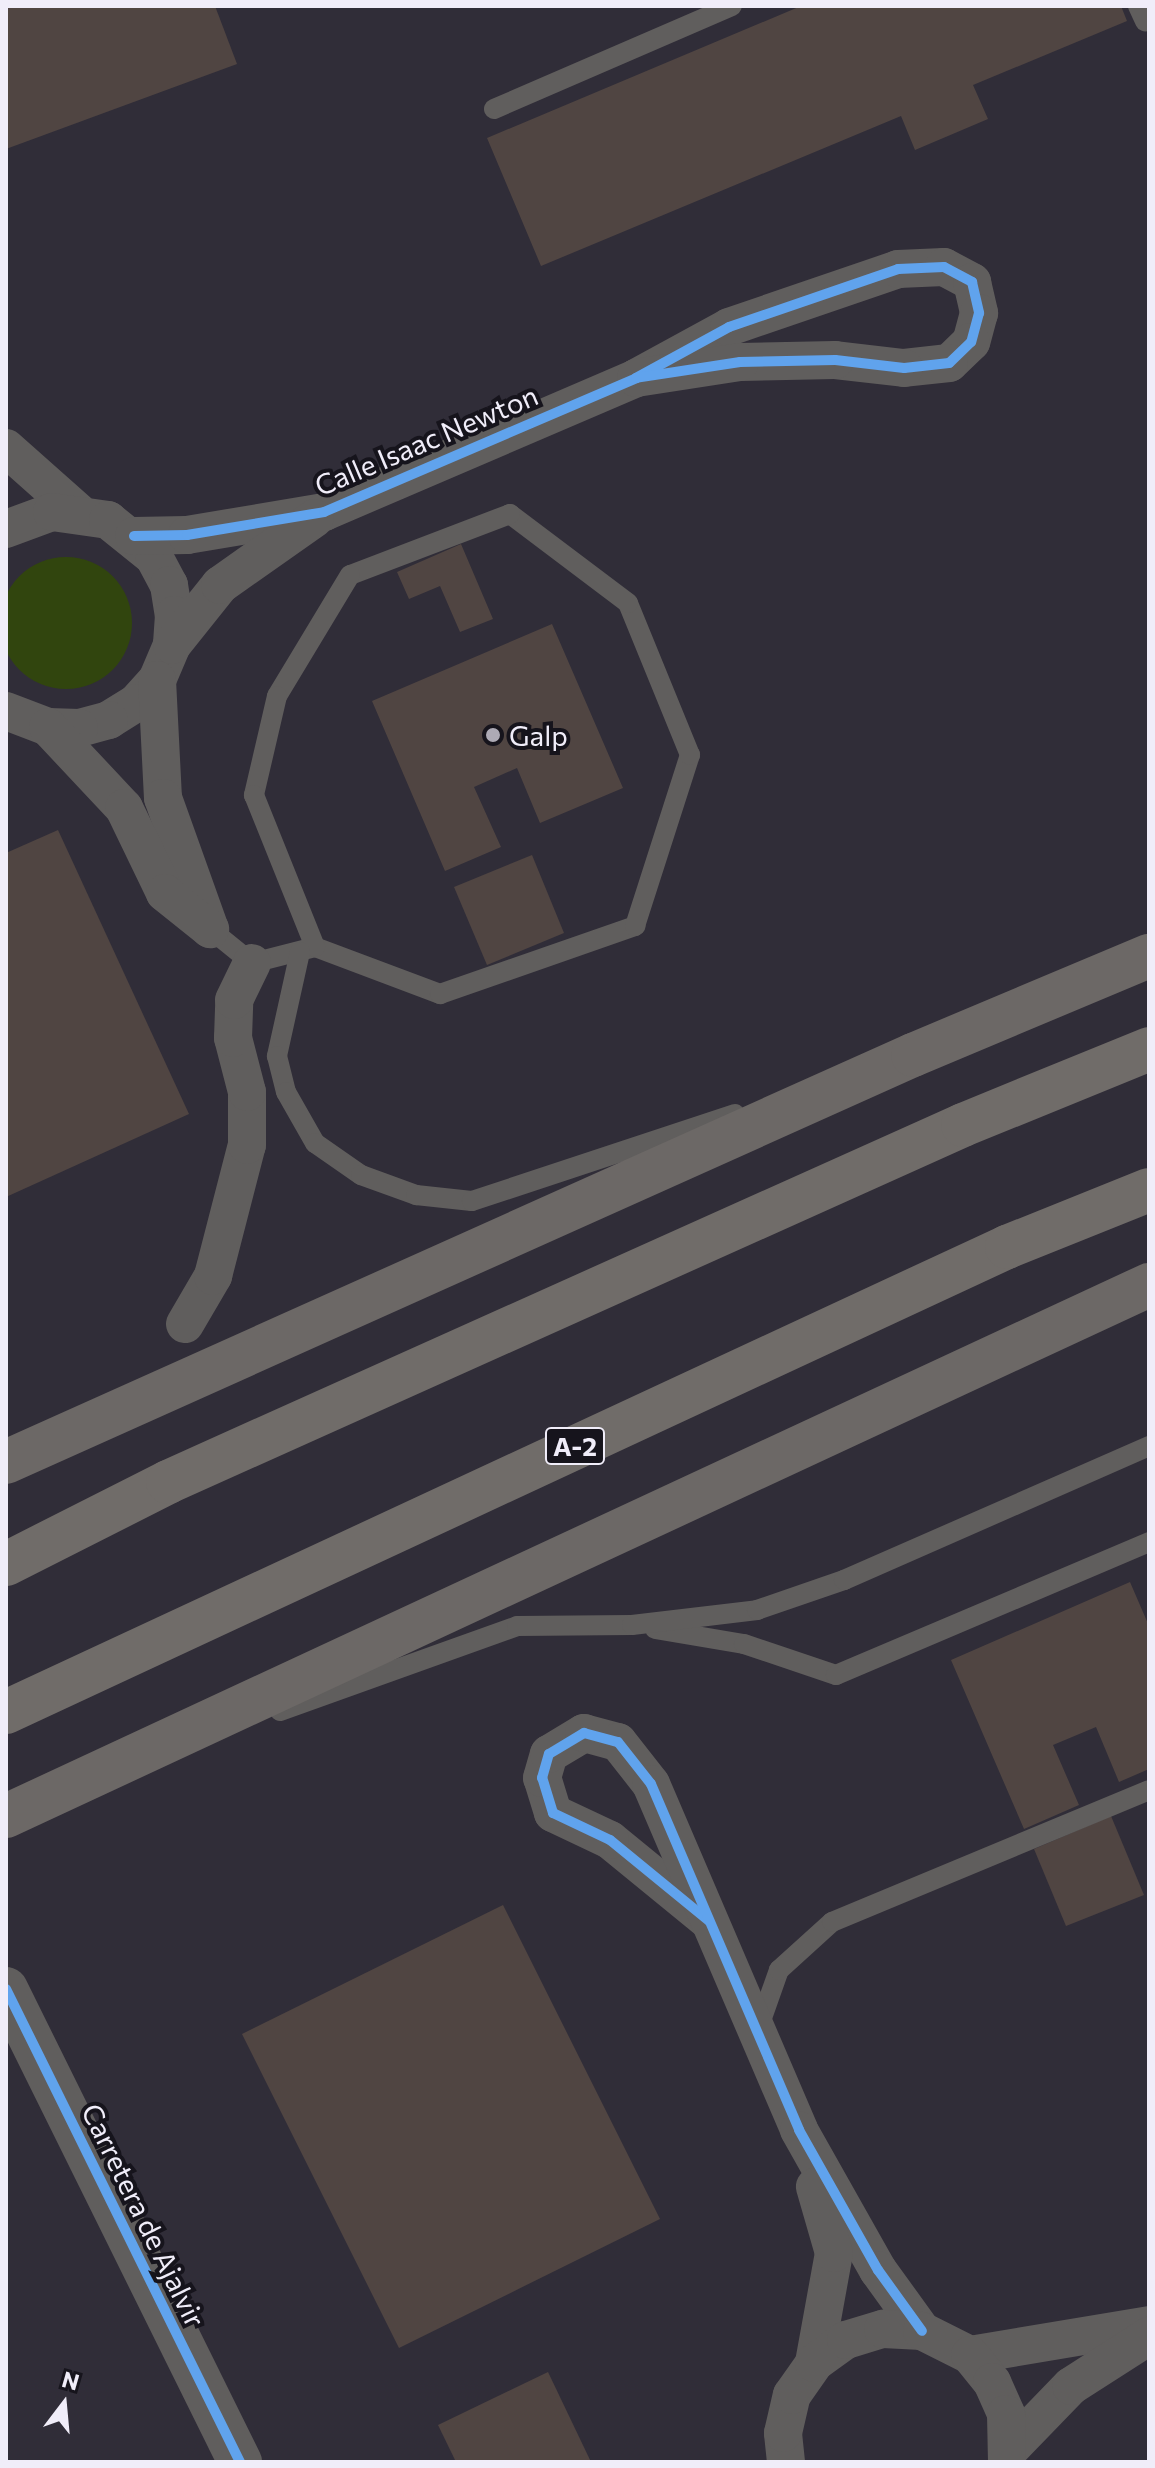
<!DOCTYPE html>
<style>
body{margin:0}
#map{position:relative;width:1155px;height:2468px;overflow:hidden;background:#302d38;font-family:Commissioner,sans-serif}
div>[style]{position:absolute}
.green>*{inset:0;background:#31450e}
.round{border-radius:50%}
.building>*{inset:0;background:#504542}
.service>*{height:20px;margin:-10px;padding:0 10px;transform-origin:10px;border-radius:10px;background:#605e5d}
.minor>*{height:38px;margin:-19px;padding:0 19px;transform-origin:19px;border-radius:19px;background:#605e5d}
.tertiary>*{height:44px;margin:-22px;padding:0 22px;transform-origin:22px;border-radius:22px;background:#605e5d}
.trunk>*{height:44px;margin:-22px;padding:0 22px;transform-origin:22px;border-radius:22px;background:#6c6866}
.motorway>*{height:44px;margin:-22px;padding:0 22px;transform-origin:22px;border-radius:22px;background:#706c69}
.cycleway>*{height:10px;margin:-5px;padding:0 5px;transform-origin:5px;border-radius:5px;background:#60a3ed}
.dots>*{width:22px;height:22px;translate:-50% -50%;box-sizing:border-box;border:4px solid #16141c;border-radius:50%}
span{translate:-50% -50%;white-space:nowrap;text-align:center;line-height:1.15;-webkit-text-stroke:8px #16141c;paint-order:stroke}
.shield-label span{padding:2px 6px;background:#16141c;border:2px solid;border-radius:6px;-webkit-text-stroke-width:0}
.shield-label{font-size:26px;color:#f0edf9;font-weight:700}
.street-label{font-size:28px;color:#f0edf9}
.poi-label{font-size:28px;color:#f0edf9}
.left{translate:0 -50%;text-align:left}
.frame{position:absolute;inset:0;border:8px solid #f0edf9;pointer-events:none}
.north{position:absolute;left:24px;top:2364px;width:80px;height:80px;-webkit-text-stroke:6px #16141c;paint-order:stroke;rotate:16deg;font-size:22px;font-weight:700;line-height:32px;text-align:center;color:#f0edf9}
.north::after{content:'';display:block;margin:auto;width:28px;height:36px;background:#f0edf9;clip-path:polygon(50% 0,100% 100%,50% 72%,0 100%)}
</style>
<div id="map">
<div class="green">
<div class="round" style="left:0;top:557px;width:132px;height:132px"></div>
</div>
<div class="building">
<div style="clip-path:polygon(6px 6px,215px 6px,237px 64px,6px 149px)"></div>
<div style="clip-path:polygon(801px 6px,1121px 6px,1127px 21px,973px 85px,988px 119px,915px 150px,901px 116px,541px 266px,487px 138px)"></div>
<div style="clip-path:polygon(461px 544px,493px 619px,460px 632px,440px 586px,409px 599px,397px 572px)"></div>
<div style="clip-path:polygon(552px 624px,623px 788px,540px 823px,517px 768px,474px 787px,501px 847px,445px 871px,372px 701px)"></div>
<div style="clip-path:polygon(58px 830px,189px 1114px,6px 1197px,6px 853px)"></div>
<div style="clip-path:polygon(532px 855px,564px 933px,487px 965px,454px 887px)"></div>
<div style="clip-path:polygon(1130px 1582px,1149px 1626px,1149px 1769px,1119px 1782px,1096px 1727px,1053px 1745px,1079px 1805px,1024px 1829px,951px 1660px)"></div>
<div style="clip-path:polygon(1111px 1816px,1144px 1895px,1066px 1926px,1034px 1849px)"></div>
<div style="clip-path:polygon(503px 1905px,660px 2219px,399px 2348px,242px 2034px)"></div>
<div style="clip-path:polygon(548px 2372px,591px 2462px,456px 2462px,438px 2425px)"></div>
</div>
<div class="service">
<div style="left:1138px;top:6px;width:17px;rotate:65deg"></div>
<div style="left:494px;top:109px;width:259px;rotate:-23.4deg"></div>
<div style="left:210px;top:929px;width:54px;rotate:39deg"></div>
<div style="left:252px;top:963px;width:65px;rotate:-14.3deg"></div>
<div style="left:315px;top:947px;width:134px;rotate:20.6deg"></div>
<div style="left:440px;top:994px;width:207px;rotate:-19.2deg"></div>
<div style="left:635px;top:926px;width:180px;rotate:-72.2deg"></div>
<div style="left:690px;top:755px;width:164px;rotate:-112.2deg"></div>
<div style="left:628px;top:603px;width:148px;rotate:-143deg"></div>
<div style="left:510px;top:514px;width:171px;rotate:159.1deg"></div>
<div style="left:350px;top:575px;width:141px;rotate:121.1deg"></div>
<div style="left:277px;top:696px;width:102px;rotate:103.1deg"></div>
<div style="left:254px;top:795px;width:164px;rotate:68.1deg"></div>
<div style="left:300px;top:952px;width:107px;rotate:102.5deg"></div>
<div style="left:277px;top:1056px;width:37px;rotate:76deg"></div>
<div style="left:286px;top:1092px;width:59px;rotate:60.4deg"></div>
<div style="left:315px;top:1143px;width:56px;rotate:34.8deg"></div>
<div style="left:361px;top:1175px;width:59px;rotate:20deg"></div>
<div style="left:416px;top:1195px;width:56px;rotate:6.1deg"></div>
<div style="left:472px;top:1201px;width:277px;rotate:-18.3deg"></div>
<div style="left:655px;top:1629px;width:90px;rotate:9.6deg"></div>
<div style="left:744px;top:1644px;width:97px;rotate:18.6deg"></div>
<div style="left:836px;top:1675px;width:340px;rotate:-23deg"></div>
<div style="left:280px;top:1711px;width:252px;rotate:-19.7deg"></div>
<div style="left:517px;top:1626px;width:115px;rotate:-0.5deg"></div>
<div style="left:632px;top:1625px;width:126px;rotate:-6.8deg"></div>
<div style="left:757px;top:1610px;width:92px;rotate:-19deg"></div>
<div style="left:844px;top:1580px;width:333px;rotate:-23.7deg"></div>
<div style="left:757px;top:2032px;width:66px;rotate:-70.5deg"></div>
<div style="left:779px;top:1970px;width:72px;rotate:-42.2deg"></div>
<div style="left:832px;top:1922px;width:343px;rotate:-22.6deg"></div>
</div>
<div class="minor">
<div style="left:6px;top:448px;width:96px;rotate:41.6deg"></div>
<div style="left:6px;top:529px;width:49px;rotate:-20.3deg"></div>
<div style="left:52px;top:512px;width:57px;rotate:8.1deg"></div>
<div style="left:108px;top:520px;width:59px;rotate:38.8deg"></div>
<div style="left:154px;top:557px;width:32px;rotate:62deg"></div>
<div style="left:169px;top:585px;width:30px;rotate:81deg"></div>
<div style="left:174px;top:615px;width:30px;rotate:94deg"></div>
<div style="left:172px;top:645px;width:38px;rotate:113deg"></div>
<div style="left:157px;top:680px;width:31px;rotate:132deg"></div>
<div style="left:136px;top:703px;width:32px;rotate:148deg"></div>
<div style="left:109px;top:720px;width:31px;rotate:165deg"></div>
<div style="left:79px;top:728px;width:31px;rotate:-178deg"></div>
<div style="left:48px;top:727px;width:45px;rotate:-159.1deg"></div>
<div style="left:134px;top:536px;width:53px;rotate:-1.1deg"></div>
<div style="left:187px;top:535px;width:139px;rotate:-9.5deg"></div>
<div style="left:324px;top:512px;width:340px;rotate:-23.2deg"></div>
<div style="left:636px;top:378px;width:106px;rotate:-28.7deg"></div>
<div style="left:729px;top:327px;width:179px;rotate:-18.9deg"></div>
<div style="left:898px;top:269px;width:46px;rotate:-2.5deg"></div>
<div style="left:944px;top:267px;width:32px;rotate:28deg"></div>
<div style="left:972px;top:282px;width:32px;rotate:77deg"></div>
<div style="left:979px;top:313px;width:30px;rotate:105deg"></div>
<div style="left:971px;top:342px;width:30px;rotate:136deg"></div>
<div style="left:949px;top:363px;width:45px;rotate:173.7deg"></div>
<div style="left:904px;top:368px;width:69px;rotate:-173.4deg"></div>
<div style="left:835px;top:360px;width:95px;rotate:178.8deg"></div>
<div style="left:740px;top:362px;width:105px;rotate:171.3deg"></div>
<div style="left:172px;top:645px;width:77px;rotate:-51.3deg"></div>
<div style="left:220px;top:585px;width:116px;rotate:-35.2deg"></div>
<div style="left:157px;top:680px;width:118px;rotate:87.1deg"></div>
<div style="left:163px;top:798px;width:139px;rotate:70.3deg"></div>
<div style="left:48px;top:727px;width:111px;rotate:46.8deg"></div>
<div style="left:124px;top:808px;width:94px;rotate:64.2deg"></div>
<div style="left:165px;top:893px;width:58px;rotate:38.7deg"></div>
<div style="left:185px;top:1324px;width:56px;rotate:-59.7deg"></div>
<div style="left:213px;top:1276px;width:135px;rotate:-75.5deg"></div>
<div style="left:247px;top:1145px;width:53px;rotate:-90deg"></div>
<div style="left:247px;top:1092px;width:56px;rotate:-104.5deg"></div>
<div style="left:233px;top:1038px;width:38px;rotate:-88deg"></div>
<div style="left:234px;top:1000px;width:41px;rotate:-64.1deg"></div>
<div style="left:709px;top:1921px;width:128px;rotate:-140.7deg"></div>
<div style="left:610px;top:1840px;width:63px;rotate:-154.7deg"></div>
<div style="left:553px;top:1813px;width:37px;rotate:-107deg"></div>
<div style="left:542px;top:1778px;width:25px;rotate:-74deg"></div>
<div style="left:549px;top:1754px;width:41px;rotate:-31deg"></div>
<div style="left:584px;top:1733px;width:35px;rotate:15deg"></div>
<div style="left:618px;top:1742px;width:53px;rotate:51.8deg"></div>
<div style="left:651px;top:1784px;width:376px;rotate:66.8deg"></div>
<div style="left:799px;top:2130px;width:161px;rotate:60.6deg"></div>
<div style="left:878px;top:2270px;width:75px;rotate:54.2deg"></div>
<div style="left:970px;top:2355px;width:181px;rotate:-9.5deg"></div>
<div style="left:814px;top:2363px;width:112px;rotate:-79.7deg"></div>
<div style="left:834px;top:2253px;width:69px;rotate:-106.1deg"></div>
<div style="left:1009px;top:2450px;width:89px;rotate:-45.9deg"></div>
<div style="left:1071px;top:2386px;width:93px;rotate:-32.7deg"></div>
<div style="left:786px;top:2462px;width:29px;rotate:-96deg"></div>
<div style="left:783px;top:2433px;width:39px;rotate:-77deg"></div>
<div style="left:792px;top:2395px;width:39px;rotate:-55deg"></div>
<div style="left:814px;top:2363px;width:39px;rotate:-36deg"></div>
<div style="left:846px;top:2340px;width:39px;rotate:-17deg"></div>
<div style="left:883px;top:2329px;width:39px;rotate:3deg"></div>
<div style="left:922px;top:2331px;width:54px;rotate:26.6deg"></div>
<div style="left:970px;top:2355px;width:35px;rotate:51deg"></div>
<div style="left:992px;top:2382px;width:35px;rotate:66deg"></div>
<div style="left:1006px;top:2414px;width:48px;rotate:88.8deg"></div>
</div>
<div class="tertiary">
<div style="left:6px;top:1989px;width:528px;rotate:63.68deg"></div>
</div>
<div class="trunk">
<div style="left:6px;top:1462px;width:994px;rotate:-24.17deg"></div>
<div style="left:913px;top:1055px;width:256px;rotate:-22.8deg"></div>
<div style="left:6px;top:1816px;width:1260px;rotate:-24.92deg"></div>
</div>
<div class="motorway">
<div style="left:6px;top:1564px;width:182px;rotate:-26.8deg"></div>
<div style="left:168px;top:1482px;width:871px;rotate:-24.18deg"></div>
<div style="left:963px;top:1125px;width:201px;rotate:-22.2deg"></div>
<div style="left:6px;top:1712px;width:1104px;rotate:-24.92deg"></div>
<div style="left:1007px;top:1247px;width:153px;rotate:-21.9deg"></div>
</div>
<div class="cycleway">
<div style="left:134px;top:536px;width:53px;rotate:-1.1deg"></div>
<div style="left:187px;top:535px;width:139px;rotate:-9.5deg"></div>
<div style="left:324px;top:512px;width:340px;rotate:-23.2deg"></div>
<div style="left:636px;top:378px;width:106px;rotate:-28.7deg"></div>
<div style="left:729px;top:327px;width:179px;rotate:-18.9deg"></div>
<div style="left:898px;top:269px;width:46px;rotate:-2.5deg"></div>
<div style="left:944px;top:267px;width:32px;rotate:28deg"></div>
<div style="left:972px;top:282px;width:32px;rotate:77deg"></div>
<div style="left:979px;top:313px;width:30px;rotate:105deg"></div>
<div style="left:971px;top:342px;width:30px;rotate:136deg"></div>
<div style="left:949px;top:363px;width:45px;rotate:173.7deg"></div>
<div style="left:904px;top:368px;width:69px;rotate:-173.4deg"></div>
<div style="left:835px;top:360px;width:95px;rotate:178.8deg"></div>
<div style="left:740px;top:362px;width:105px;rotate:171.3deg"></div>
<div style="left:709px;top:1921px;width:128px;rotate:-140.7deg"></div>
<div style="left:610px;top:1840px;width:63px;rotate:-154.7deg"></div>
<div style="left:553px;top:1813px;width:37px;rotate:-107deg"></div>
<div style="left:542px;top:1778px;width:25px;rotate:-74deg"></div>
<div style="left:549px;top:1754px;width:41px;rotate:-31deg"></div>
<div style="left:584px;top:1733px;width:35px;rotate:15deg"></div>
<div style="left:618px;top:1742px;width:53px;rotate:51.8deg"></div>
<div style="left:651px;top:1784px;width:376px;rotate:66.8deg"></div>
<div style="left:799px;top:2130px;width:161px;rotate:60.6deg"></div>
<div style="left:878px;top:2270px;width:75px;rotate:54.2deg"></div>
<div style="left:6px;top:1989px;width:528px;rotate:63.68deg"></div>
</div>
<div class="dots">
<div style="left:493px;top:735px;background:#adaab5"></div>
</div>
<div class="shield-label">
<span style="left:575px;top:1446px">A-2</span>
</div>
<div class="street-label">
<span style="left:426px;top:440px;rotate:-23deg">Calle Isaac Newton</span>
<span style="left:144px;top:2215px;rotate:64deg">Carretera de Ajalvir</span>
</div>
<div class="poi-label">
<span class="left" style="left:509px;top:735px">Galp</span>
</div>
<div class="frame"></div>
<div class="north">N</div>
</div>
